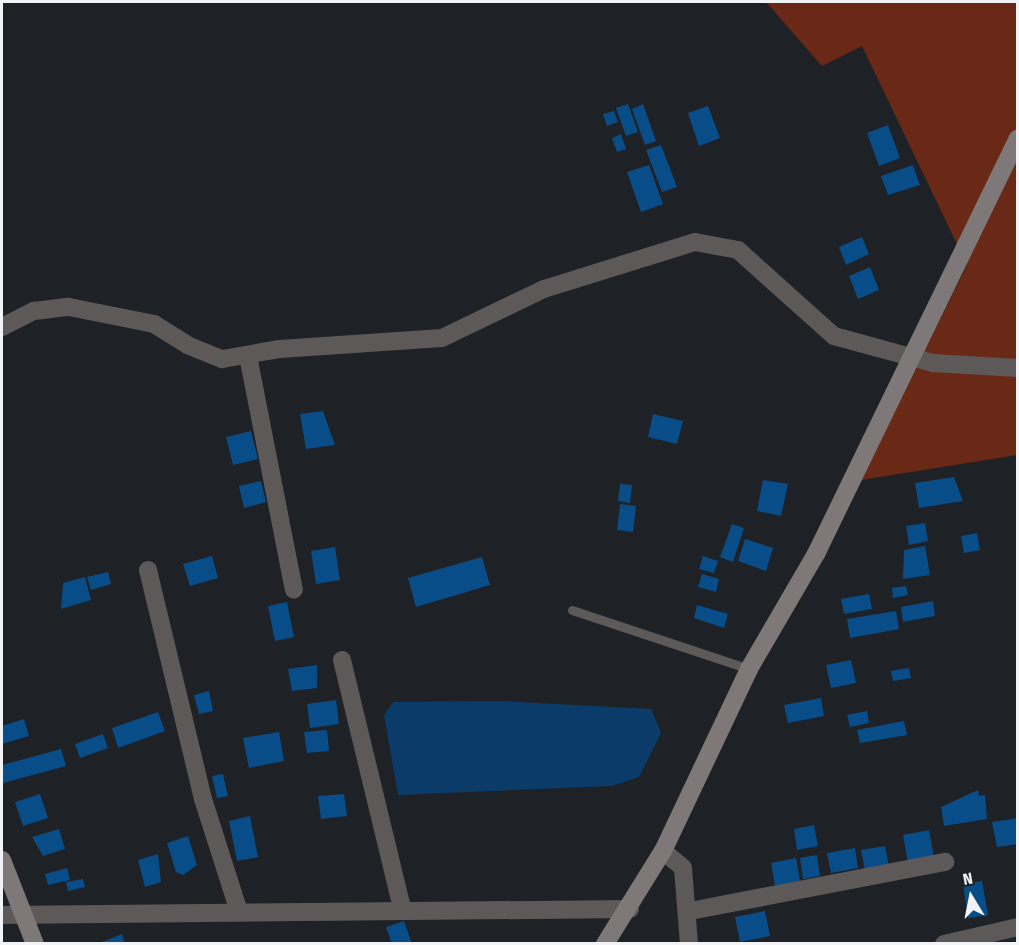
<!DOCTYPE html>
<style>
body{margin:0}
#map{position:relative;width:1019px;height:945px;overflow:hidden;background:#1e2125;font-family:"Fira Sans Condensed",sans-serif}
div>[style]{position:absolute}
.green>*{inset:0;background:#6a2916}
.water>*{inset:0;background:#0b3c69}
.building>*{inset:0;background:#094d88}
.lane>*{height:9px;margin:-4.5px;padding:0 4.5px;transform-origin:4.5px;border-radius:4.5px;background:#5d5959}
.street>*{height:18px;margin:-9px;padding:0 9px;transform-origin:9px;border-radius:9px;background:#5d5959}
.secondary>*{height:18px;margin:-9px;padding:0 9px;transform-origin:9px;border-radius:9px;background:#7e7978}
span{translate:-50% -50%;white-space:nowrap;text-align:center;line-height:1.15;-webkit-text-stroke:4.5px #1e2125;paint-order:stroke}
.frame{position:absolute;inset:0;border:3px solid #f1f3f6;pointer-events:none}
.north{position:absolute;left:941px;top:867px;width:60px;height:60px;-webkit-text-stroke:4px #1e2125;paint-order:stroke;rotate:350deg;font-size:16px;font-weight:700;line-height:24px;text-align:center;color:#f1f3f6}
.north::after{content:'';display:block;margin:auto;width:21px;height:27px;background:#f1f3f6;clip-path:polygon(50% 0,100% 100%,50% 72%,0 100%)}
</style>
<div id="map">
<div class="green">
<div style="clip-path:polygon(766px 2px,1017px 2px,1017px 455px,861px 480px,967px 265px,862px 46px,822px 66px)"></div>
</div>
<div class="water">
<div style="clip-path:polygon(500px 701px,651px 709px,661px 733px,639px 777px,612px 786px,398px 795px,384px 715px,393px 702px)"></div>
</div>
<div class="building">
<div style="clip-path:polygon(628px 104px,638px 132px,626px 136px,616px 108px)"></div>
<div style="clip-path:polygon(643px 104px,656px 141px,645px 145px,632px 109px)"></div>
<div style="clip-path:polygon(708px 106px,720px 138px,699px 146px,688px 113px)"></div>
<div style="clip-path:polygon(614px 111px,618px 122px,607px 126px,603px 114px)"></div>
<div style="clip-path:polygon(888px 125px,900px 158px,879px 166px,867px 133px)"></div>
<div style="clip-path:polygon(621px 134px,626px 149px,617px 152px,612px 138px)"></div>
<div style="clip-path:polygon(661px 145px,677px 187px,662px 192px,646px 150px)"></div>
<div style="clip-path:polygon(649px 165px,663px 204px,641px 212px,627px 172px)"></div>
<div style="clip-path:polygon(913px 165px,920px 185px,888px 195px,881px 176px)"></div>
<div style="clip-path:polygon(862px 237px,869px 254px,846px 265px,839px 247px)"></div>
<div style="clip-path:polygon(870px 267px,879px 290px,858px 299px,849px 276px)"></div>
<div style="clip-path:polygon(323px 411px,335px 445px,306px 449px,300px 414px)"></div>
<div style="clip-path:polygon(653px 414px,683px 421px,677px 444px,648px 437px)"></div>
<div style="clip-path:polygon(251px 431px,258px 459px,233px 465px,226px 437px)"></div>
<div style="clip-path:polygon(954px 477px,963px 501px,919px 508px,915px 483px)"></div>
<div style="clip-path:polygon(763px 480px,788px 484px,781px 516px,757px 511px)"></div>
<div style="clip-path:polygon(261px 481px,266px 502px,244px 508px,239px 486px)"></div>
<div style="clip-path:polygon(620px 484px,632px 485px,630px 503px,618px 501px)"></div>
<div style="clip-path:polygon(620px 504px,636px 506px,633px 532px,617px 530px)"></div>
<div style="clip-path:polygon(925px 523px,928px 541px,909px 545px,906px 526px)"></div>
<div style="clip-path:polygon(732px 524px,744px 528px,733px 562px,720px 557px)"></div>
<div style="clip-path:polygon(977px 533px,980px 550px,964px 553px,961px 536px)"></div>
<div style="clip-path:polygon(745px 539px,773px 548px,766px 571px,738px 561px)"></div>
<div style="clip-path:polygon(925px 546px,930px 575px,903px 579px,904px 550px)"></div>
<div style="clip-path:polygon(335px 547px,340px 580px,316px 584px,311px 551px)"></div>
<div style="clip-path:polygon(212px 556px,218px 578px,190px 586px,183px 564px)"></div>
<div style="clip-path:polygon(703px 556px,718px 561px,714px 573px,699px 569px)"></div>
<div style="clip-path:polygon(482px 557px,490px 585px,416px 607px,408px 578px)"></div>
<div style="clip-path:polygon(108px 572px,111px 584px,91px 590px,87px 577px)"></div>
<div style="clip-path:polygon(702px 574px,719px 579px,716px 592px,698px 587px)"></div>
<div style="clip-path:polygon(85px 577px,91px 600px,61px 609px,63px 583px)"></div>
<div style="clip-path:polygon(906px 586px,908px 595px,893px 598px,892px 588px)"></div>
<div style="clip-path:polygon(869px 594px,872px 609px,844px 614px,841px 599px)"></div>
<div style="clip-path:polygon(933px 601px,935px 616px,903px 622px,901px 607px)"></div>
<div style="clip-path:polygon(287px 602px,294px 637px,275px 641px,268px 606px)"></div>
<div style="clip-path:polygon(697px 605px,728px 614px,724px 628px,694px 618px)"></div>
<div style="clip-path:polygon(896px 611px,899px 629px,850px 638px,847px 619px)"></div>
<div style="clip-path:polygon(851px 660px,856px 683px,831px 688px,826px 665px)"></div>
<div style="clip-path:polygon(317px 665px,317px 688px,292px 691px,288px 669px)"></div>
<div style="clip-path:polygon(909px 668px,911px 678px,893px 681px,891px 671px)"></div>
<div style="clip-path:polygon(209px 691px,213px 711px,199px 714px,194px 695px)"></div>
<div style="clip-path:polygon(821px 698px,824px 716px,788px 723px,784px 705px)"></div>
<div style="clip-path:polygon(336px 700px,339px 724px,310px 728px,307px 704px)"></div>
<div style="clip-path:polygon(867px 711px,869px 723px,850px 727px,847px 715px)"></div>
<div style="clip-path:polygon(158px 712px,165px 731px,118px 748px,112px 728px)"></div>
<div style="clip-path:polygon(24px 719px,29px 736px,2px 744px,2px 726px)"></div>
<div style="clip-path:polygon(904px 721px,907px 735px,860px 743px,857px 730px)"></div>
<div style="clip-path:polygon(327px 730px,329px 751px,307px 753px,304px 732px)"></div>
<div style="clip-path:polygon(279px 732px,284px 761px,249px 768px,243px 738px)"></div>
<div style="clip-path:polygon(103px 734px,108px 748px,80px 758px,75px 744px)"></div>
<div style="clip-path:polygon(61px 749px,66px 766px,3px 783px,2px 765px)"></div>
<div style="clip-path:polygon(223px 774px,228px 796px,217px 798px,212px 776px)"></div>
<div style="clip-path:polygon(978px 790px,979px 796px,985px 795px,987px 819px,944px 826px,941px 807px)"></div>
<div style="clip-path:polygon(40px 794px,48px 818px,23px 826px,15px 802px)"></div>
<div style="clip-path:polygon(344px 794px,347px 816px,321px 819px,318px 796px)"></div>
<div style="clip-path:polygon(250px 816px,258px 857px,237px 861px,229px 821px)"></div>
<div style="clip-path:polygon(1018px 818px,1018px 844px,997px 847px,992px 822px)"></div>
<div style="clip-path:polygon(814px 825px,818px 846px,797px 850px,794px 829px)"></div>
<div style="clip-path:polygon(59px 829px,65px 849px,43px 856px,32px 837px)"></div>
<div style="clip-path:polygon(929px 830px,934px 858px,908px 863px,903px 835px)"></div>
<div style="clip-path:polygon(188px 836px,197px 865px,183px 875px,176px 872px,167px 843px)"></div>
<div style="clip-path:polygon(885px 846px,889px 867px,865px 871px,861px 850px)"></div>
<div style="clip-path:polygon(855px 848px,858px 868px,831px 873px,827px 853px)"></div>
<div style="clip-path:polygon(158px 854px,161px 882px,145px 887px,138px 860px)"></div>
<div style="clip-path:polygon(817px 855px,820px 876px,803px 879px,800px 858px)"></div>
<div style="clip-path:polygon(796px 858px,800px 881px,775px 886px,771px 863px)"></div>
<div style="clip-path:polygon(67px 868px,70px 880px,48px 885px,45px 874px)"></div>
<div style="clip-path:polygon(83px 879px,85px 887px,68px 891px,66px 882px)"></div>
<div style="clip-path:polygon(982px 881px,988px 915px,968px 918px,963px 884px)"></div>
<div style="clip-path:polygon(765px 911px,770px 936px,740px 942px,735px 917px)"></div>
<div style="clip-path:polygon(404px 921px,412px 944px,392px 944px,386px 927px)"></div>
<div style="clip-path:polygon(122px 934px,125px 944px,103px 944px,102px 942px)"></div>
</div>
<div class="lane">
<div style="left:572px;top:610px;width:187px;rotate:18.4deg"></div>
</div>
<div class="street">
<div style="left:2px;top:327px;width:36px;rotate:-27deg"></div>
<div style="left:34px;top:311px;width:35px;rotate:-7deg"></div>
<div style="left:69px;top:307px;width:87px;rotate:11.3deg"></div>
<div style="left:154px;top:324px;width:39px;rotate:32deg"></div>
<div style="left:187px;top:345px;width:38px;rotate:22deg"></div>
<div style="left:222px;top:359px;width:59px;rotate:-9.8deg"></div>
<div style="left:280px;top:349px;width:162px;rotate:-3.9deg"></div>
<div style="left:442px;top:338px;width:113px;rotate:-25.7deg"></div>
<div style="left:544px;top:289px;width:158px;rotate:-17.3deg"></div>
<div style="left:695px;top:242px;width:44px;rotate:10.5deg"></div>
<div style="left:738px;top:250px;width:129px;rotate:41.9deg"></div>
<div style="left:834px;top:336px;width:103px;rotate:15.3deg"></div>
<div style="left:933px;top:363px;width:85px;rotate:3.4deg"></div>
<div style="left:248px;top:356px;width:238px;rotate:78.9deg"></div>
<div style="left:148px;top:570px;width:236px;rotate:76.5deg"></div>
<div style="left:203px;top:799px;width:119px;rotate:72.3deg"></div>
<div style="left:342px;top:660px;width:255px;rotate:76.4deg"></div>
<div style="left:663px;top:851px;width:26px;rotate:40deg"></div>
<div style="left:683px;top:868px;width:76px;rotate:85.5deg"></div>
<div style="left:690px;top:911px;width:260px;rotate:-10.9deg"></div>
<div style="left:2px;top:915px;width:628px;rotate:-0.55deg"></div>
<div style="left:944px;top:944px;width:76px;rotate:-12.9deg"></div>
</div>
<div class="secondary">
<div style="left:2px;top:860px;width:90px;rotate:68.6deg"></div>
<div style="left:605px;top:944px;width:110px;rotate:-58.1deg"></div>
<div style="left:663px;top:851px;width:201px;rotate:-64.7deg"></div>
<div style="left:749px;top:669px;width:133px;rotate:-59.8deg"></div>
<div style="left:816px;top:554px;width:462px;rotate:-64.1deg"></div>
</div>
<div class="frame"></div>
<div class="north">N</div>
</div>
